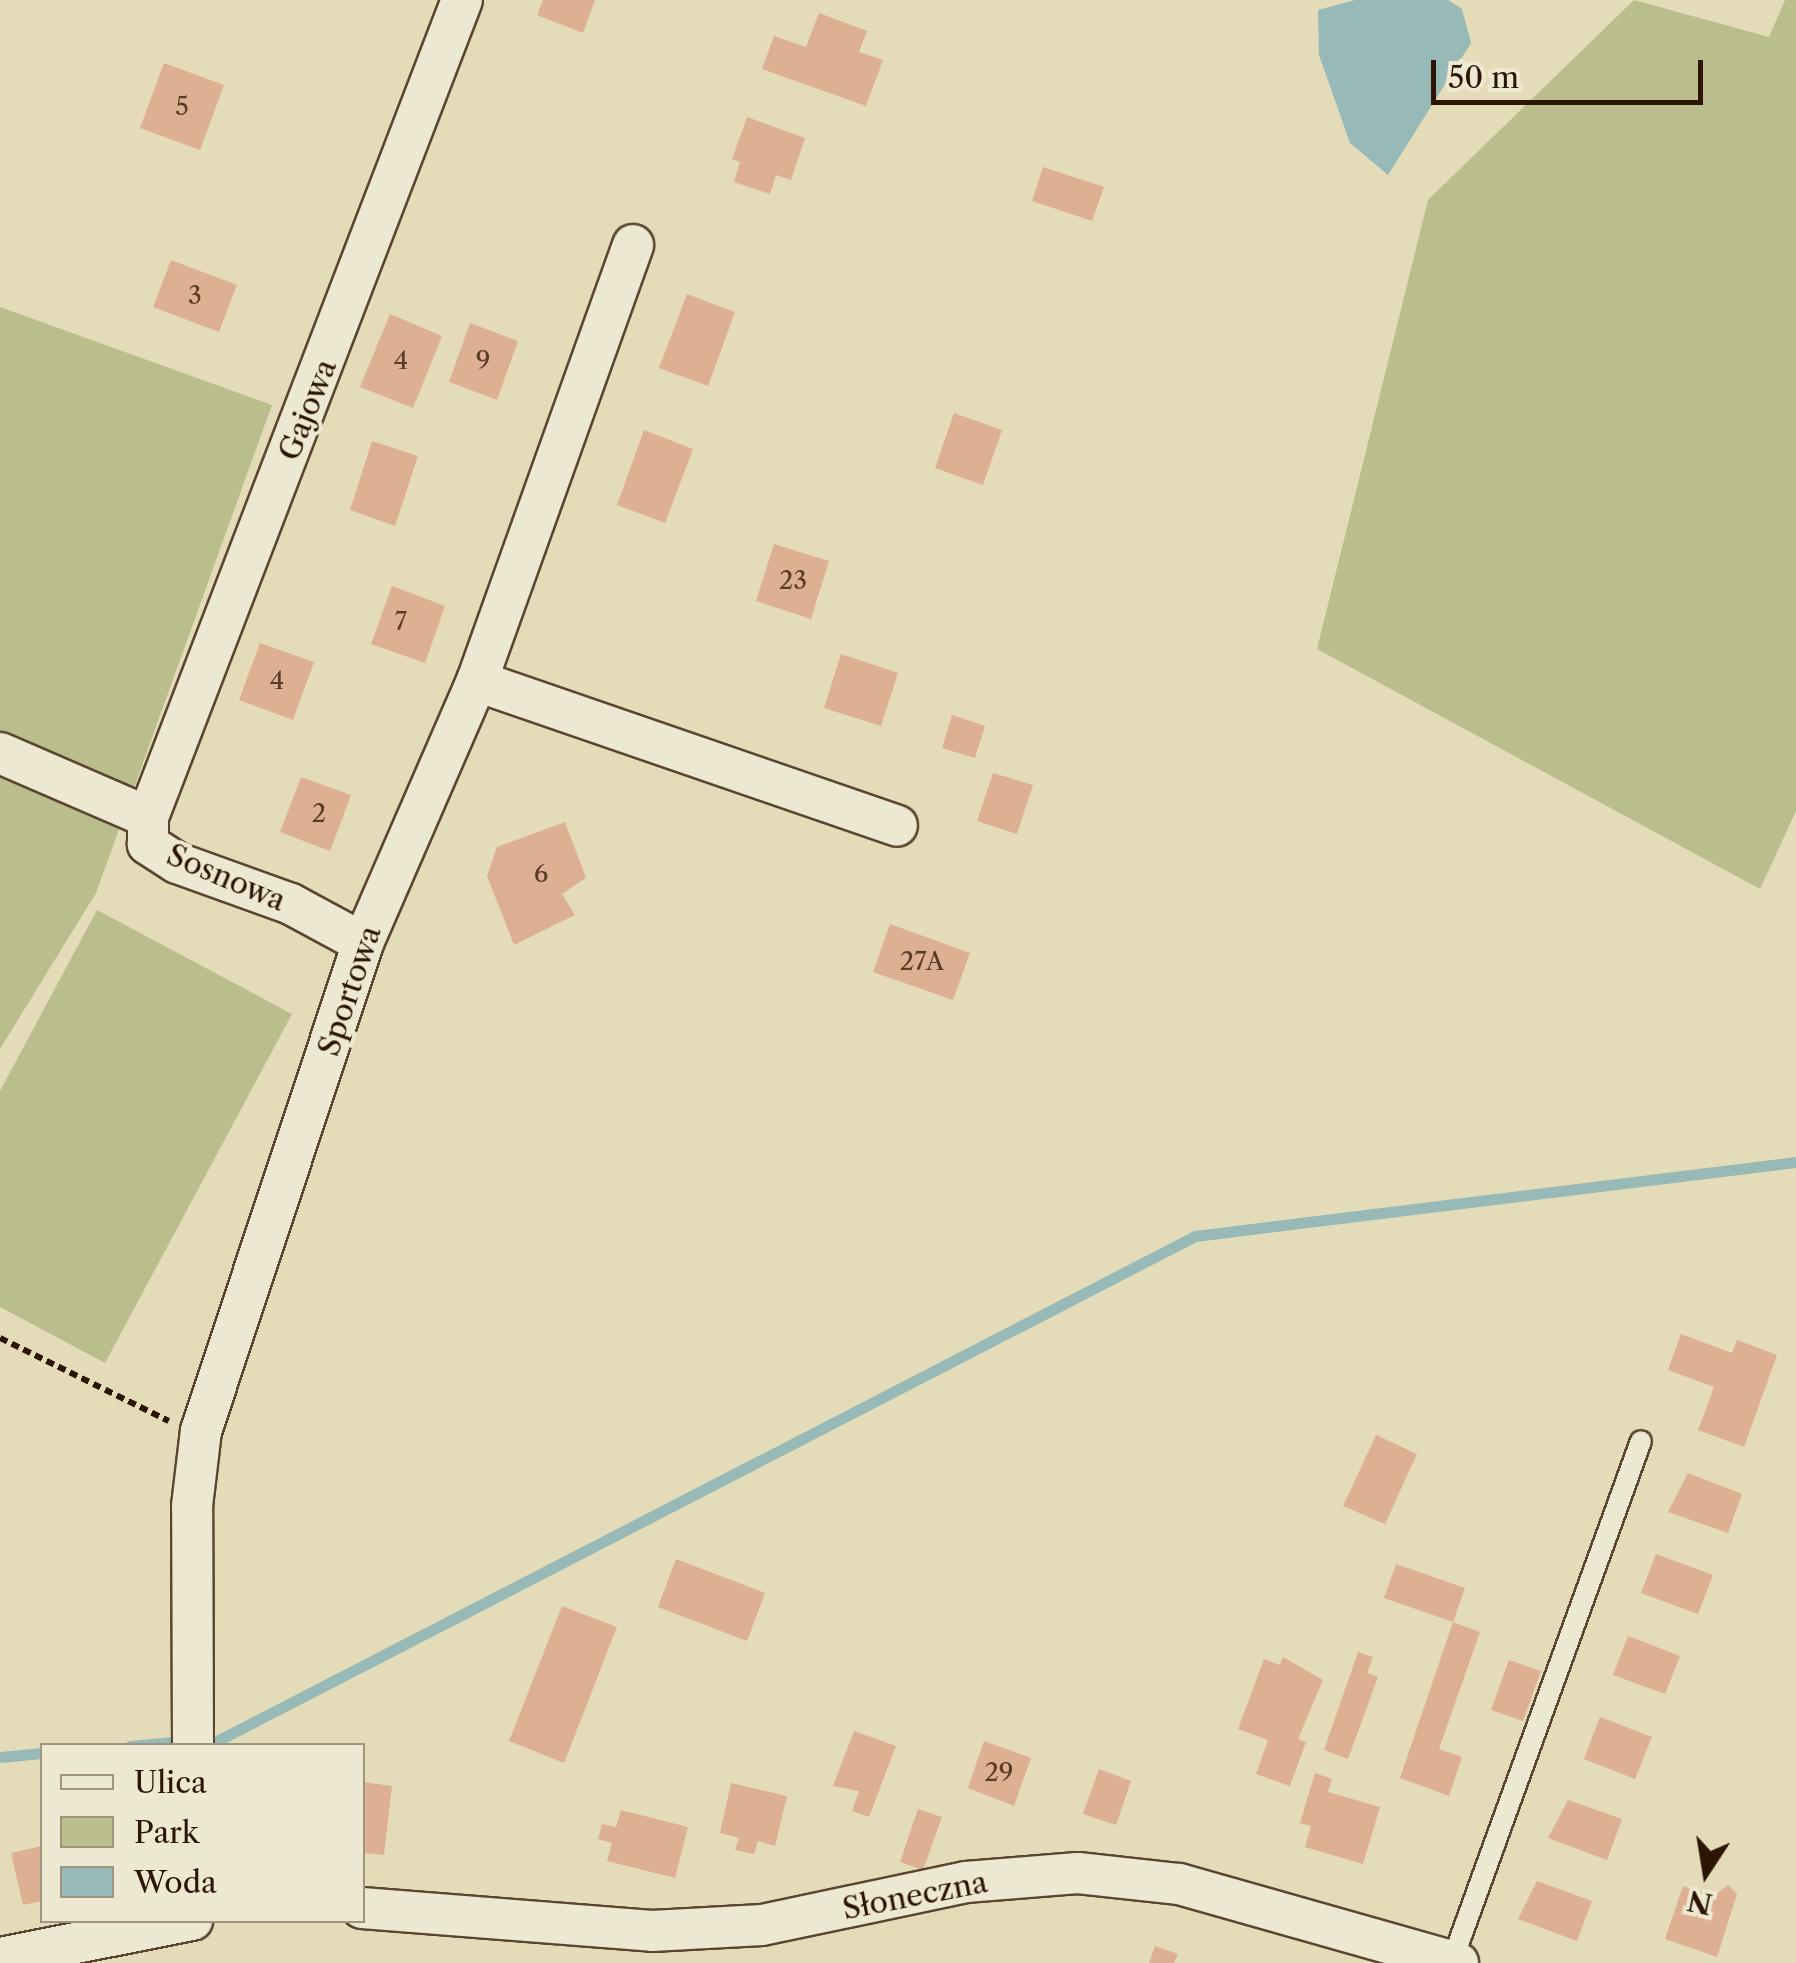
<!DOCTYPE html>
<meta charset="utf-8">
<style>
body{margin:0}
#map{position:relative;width:1796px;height:1963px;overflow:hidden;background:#e4dbb9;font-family:"Libre Caslon Text",serif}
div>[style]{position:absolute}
.green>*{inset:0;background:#b9be8c}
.water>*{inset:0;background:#97b9b7}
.stream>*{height:11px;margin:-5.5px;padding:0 5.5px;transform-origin:5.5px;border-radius:5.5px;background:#97b9b7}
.building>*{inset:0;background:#deb093}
.path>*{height:6px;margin-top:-3px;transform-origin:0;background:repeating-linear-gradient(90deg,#2c1502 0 8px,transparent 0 13px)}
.roads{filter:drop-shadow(2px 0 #5a4630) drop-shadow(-2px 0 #5a4630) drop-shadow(0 2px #5a4630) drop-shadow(0 -2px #5a4630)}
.service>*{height:20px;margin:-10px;padding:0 10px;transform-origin:10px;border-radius:10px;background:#ede8d2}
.minor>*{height:40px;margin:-20px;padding:0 20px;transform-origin:20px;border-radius:20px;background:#ede8d2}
span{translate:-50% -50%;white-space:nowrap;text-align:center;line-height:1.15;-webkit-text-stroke:8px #ede8d2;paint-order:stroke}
.number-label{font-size:25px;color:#583c26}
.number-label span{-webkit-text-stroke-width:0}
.street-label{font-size:30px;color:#2c1502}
.legend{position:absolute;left:40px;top:1743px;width:325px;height:180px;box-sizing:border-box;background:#ede8d2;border:2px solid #a0947f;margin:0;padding:12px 18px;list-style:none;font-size:30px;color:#2c1502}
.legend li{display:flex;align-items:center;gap:20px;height:50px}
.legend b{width:50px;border:2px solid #a0947f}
.north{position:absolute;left:1656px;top:1823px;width:100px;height:100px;-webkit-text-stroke:8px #ede8d2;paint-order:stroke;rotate:192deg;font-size:28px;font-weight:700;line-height:40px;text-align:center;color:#2c1502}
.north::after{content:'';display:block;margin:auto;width:35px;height:45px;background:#2c1502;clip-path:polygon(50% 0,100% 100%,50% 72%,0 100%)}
.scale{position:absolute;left:1431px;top:60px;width:272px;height:45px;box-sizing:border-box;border:5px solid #2c1502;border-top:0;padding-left:12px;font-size:30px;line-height:35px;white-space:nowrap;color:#2c1502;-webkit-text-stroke:8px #ede8d2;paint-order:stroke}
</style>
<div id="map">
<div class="green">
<div style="clip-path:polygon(1634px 0,1769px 37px,1785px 0,1796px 0,1796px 811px,1760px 889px,1317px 649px,1428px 200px)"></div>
<div style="clip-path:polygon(0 307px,272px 405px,96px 893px,0 1049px)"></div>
<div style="clip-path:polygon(97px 910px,292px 1014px,105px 1363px,0 1307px,0 1091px)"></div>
</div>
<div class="water">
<div style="clip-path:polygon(1355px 0,1448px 0,1462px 9px,1471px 43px,1388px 175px,1350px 143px,1319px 55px,1318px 10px)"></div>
</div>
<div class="stream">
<div style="left:217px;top:1741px;width:1101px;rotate:-27.31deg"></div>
<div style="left:1195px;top:1236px;width:606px;rotate:-7.02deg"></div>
<div style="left:130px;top:1746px;width:43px;rotate:-5.3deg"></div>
<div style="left:0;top:1757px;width:42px;rotate:-5.4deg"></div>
</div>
<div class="building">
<div style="clip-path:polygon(543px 0,595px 0,583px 33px,537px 15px)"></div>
<div style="clip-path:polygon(819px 13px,867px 31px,859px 52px,883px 60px,866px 106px,762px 69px,774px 36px,806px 47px)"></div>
<div style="clip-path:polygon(164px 63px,224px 85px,200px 150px,140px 128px)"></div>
<div style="clip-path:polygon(747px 117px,805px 138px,791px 180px,776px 175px,770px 194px,734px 182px,740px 162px,732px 159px)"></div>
<div style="clip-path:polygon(1043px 167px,1104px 187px,1092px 221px,1032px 201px)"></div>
<div style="clip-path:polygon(171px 260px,237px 285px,219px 332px,153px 307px)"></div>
<div style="clip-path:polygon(687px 294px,735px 312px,708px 386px,659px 368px)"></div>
<div style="clip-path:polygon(390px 314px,442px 336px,413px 408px,360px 387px)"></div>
<div style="clip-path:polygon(470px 323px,518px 341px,497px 400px,449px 382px)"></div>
<div style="clip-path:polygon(954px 413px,1002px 430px,983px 485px,935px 468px)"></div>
<div style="clip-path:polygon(644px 430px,693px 449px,665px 523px,617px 505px)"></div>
<div style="clip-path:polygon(372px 441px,418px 456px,395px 526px,350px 510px)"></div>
<div style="clip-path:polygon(774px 544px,829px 561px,811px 619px,756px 601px)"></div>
<div style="clip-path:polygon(392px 586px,445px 606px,425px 663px,371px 644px)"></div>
<div style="clip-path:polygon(260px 643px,314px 662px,293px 720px,239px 700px)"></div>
<div style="clip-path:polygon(841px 654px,898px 673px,881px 726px,824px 708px)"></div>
<div style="clip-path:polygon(952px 715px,985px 726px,975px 758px,942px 748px)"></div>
<div style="clip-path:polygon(993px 773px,1033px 785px,1017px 834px,977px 821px)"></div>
<div style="clip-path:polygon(301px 777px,351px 795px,330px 851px,280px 832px)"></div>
<div style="clip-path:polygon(565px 822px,586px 878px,562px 894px,575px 915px,514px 945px,487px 876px,497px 847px)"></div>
<div style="clip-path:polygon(890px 924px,970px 953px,953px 1000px,873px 972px)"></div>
<div style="clip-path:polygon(1681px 1334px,1732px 1353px,1737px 1340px,1777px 1355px,1744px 1447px,1698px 1430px,1714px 1387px,1668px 1370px)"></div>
<div style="clip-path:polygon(1376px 1435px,1417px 1454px,1385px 1524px,1343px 1506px)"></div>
<div style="clip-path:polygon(1688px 1473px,1742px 1494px,1728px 1533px,1668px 1512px)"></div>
<div style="clip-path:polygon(1656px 1554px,1713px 1575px,1698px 1614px,1641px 1593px)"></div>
<div style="clip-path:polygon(676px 1559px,765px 1593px,747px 1641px,658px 1607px)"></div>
<div style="clip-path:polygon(1396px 1564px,1465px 1588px,1453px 1622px,1384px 1598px)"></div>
<div style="clip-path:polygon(562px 1606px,617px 1627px,564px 1763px,509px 1741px)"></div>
<div style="clip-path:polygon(1453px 1622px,1480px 1632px,1439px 1749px,1462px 1757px,1449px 1796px,1400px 1778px)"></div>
<div style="clip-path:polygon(1628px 1636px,1680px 1656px,1665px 1694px,1613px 1675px)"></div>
<div style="clip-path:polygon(1358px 1652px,1373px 1657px,1367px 1673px,1378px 1677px,1348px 1759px,1324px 1750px)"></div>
<div style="clip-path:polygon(1283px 1657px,1323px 1680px,1298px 1739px,1306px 1742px,1290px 1786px,1256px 1774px,1268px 1740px,1238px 1729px,1264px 1659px,1280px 1665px)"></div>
<div style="clip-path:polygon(1509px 1660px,1541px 1671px,1523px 1721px,1491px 1710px)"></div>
<div style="clip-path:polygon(1600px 1717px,1652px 1737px,1635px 1779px,1584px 1759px)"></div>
<div style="clip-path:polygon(854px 1731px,896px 1746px,869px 1817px,852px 1811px,859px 1791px,833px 1786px)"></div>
<div style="clip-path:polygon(984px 1741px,1031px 1758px,1014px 1806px,968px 1788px)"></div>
<div style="clip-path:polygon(1099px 1769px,1131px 1781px,1116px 1825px,1083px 1814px)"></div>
<div style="clip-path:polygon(1315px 1773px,1332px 1779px,1328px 1792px,1380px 1807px,1363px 1864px,1305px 1847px,1311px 1826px,1300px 1823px)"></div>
<div style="clip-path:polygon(362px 1782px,392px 1786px,384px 1855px,362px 1853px)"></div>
<div style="clip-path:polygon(731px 1783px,787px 1796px,775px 1846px,758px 1841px,754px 1854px,735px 1850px,739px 1838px,720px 1833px)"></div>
<div style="clip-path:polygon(1568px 1800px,1622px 1819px,1607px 1860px,1548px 1838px)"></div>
<div style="clip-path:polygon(918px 1809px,942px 1817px,923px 1870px,900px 1862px)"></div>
<div style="clip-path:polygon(621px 1810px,688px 1827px,675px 1878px,607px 1861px,612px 1843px,598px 1839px,602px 1824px,616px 1827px)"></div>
<div style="clip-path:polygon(42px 1846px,42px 1901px,23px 1905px,11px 1853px)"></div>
<div style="clip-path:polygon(1537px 1881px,1592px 1901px,1577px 1941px,1518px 1919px)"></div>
<div style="clip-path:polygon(1728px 1885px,1737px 1894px,1717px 1957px,1665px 1939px,1683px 1886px,1714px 1896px)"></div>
<div style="clip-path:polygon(1155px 1946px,1178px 1954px,1174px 1963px,1149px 1963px)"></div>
</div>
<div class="path">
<div style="left:0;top:1338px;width:188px;rotate:26.2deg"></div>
</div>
<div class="roads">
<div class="service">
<div style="left:1452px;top:1961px;width:553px;rotate:-70.03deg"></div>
</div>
<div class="minor">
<div style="left:477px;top:681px;width:463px;rotate:-70.3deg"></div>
<div style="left:0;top:753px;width:161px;rotate:23.4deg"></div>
<div style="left:363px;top:943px;width:82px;rotate:-151.6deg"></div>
<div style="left:291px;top:904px;width:121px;rotate:-160.2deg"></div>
<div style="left:177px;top:863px;width:35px;rotate:-147deg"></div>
<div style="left:148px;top:844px;width:27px;rotate:-90deg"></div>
<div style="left:148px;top:817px;width:875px;rotate:-68.98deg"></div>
<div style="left:193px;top:1746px;width:240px;rotate:-90.2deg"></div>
<div style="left:192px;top:1506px;width:76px;rotate:-83.2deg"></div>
<div style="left:201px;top:1431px;width:514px;rotate:-71.64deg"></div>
<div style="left:363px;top:943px;width:286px;rotate:-66.5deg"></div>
<div style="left:477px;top:681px;width:444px;rotate:19deg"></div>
<div style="left:362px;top:1908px;width:291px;rotate:4.5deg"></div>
<div style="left:652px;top:1931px;width:110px;rotate:-3.1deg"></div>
<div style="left:762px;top:1925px;width:208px;rotate:-11.9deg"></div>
<div style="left:966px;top:1882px;width:112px;rotate:-4.6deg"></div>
<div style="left:1078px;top:1873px;width:102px;rotate:6.2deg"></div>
<div style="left:1179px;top:1884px;width:290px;rotate:15.8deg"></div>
<div style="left:0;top:1958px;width:196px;rotate:-11.2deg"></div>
</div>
</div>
<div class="number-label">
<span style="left:182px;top:107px">5</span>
<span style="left:195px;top:296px">3</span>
<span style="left:401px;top:361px">4</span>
<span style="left:483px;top:361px">9</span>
<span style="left:793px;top:581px">23</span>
<span style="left:401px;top:622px">7</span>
<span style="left:277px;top:681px">4</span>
<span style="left:319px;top:814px">2</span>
<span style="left:541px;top:874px">6</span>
<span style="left:922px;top:962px">27A</span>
<span style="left:999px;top:1773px">29</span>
</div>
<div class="street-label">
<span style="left:308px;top:410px;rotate:-68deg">Gajowa</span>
<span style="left:226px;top:878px;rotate:23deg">Sosnowa</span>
<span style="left:350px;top:991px;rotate:-71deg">Sportowa</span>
<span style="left:915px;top:1896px;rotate:-11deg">Słoneczna</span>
</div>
<ul class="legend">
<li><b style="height:12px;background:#ede8d2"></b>Ulica</li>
<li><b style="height:28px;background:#b9be8c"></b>Park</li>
<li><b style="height:28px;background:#97b9b7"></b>Woda</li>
</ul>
<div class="north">N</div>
<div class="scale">50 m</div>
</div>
